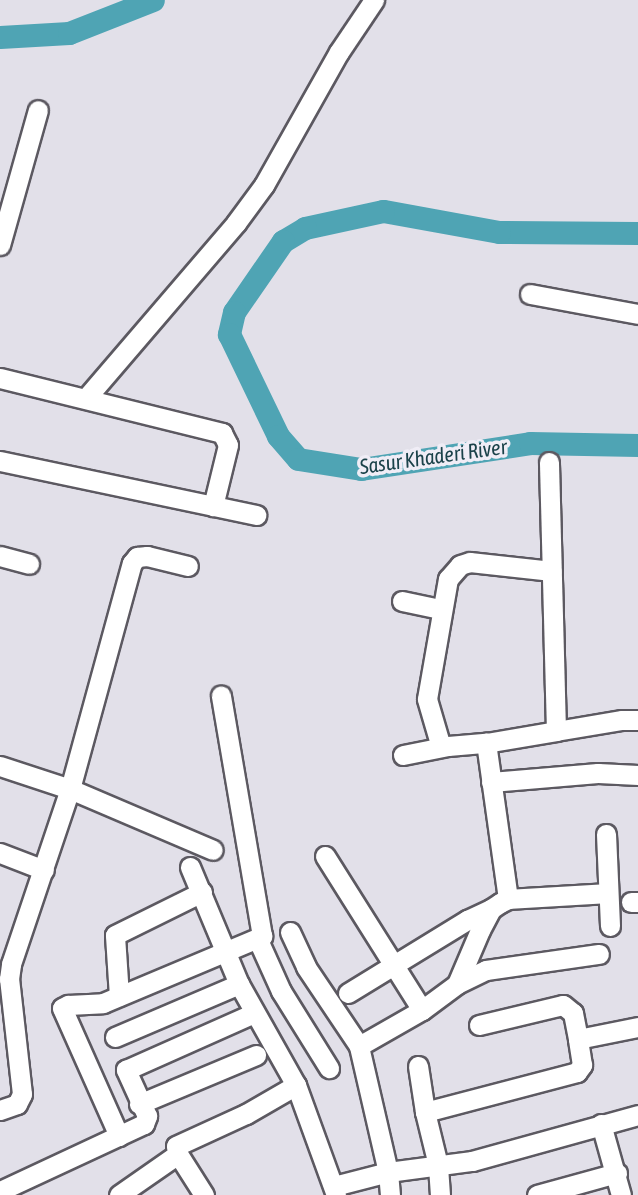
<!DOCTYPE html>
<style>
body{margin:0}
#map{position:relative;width:638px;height:1195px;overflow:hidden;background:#e2e0e9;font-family:"Asap Condensed",sans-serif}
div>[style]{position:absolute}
.river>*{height:23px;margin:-11.5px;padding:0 11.5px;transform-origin:11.5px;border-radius:11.5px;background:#4fa4b4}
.roads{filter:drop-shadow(2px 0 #5c5961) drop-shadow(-2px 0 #5c5961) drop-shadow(0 2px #5c5961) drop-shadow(0 -2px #5c5961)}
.minor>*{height:19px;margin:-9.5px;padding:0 9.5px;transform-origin:9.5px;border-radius:9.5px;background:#fff}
span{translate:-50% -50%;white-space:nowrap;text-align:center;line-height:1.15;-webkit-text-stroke:7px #f0edf6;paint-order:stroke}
.water-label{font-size:21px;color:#1b424a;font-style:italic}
</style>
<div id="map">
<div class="river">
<div style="left:0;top:37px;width:69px;rotate:-3.3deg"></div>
<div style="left:69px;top:33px;width:90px;rotate:-21.4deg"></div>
<div style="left:638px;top:233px;width:139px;rotate:-179.6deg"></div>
<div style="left:499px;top:232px;width:118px;rotate:-169.7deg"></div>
<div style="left:383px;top:211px;width:80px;rotate:167.7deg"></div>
<div style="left:305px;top:228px;width:26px;rotate:149deg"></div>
<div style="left:283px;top:241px;width:86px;rotate:124.6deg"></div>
<div style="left:234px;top:312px;width:23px;rotate:103deg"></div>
<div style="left:229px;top:334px;width:113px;rotate:64.3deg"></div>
<div style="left:278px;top:436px;width:30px;rotate:49deg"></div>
<div style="left:298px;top:459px;width:64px;rotate:9deg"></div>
<div style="left:361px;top:469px;width:171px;rotate:-8.7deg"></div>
<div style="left:530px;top:443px;width:108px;rotate:1.1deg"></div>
</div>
<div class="roads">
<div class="minor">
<div style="left:0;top:245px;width:140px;rotate:-74.3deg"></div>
<div style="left:530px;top:294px;width:110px;rotate:10.5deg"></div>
<div style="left:0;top:378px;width:229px;rotate:13.9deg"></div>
<div style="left:222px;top:433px;width:13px;rotate:63deg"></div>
<div style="left:228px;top:445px;width:63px;rotate:103.8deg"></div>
<div style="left:87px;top:397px;width:229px;rotate:-49.4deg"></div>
<div style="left:236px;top:223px;width:47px;rotate:-53.6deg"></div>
<div style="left:264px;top:185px;width:153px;rotate:-60.6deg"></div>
<div style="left:339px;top:52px;width:63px;rotate:-56.1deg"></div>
<div style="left:0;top:461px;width:262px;rotate:11.9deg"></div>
<div style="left:0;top:556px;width:30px;rotate:15deg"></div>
<div style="left:402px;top:601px;width:40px;rotate:12deg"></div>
<div style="left:556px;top:731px;width:67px;rotate:-9.5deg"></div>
<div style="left:622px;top:720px;width:16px"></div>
<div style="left:441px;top:747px;width:50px;rotate:-106.3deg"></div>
<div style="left:427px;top:699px;width:122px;rotate:-80.1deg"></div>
<div style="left:448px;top:579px;width:18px;rotate:-49deg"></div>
<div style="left:460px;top:565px;width:10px;rotate:-17deg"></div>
<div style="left:470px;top:562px;width:82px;rotate:6.3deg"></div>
<div style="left:403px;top:755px;width:46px;rotate:-11.3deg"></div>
<div style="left:448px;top:746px;width:38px;rotate:-5deg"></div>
<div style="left:0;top:766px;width:74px;rotate:18.2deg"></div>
<div style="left:70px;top:789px;width:234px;rotate:-74.7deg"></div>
<div style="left:132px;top:563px;width:8px;rotate:-50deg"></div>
<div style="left:137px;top:557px;width:10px;rotate:-6deg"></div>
<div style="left:147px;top:556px;width:42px;rotate:13.7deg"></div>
<div style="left:491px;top:782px;width:107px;rotate:-4.8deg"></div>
<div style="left:598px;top:773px;width:40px;rotate:2.9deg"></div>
<div style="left:606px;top:834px;width:92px;rotate:87.5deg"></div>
<div style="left:0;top:853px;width:47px;rotate:21.1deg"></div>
<div style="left:325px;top:856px;width:182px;rotate:57.8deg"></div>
<div style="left:190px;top:867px;width:127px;rotate:67.3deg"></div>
<div style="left:239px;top:984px;width:116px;rotate:60.6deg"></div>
<div style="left:296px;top:1085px;width:117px;rotate:70deg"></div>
<div style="left:508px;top:899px;width:158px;rotate:-98deg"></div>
<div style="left:486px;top:743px;width:71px;rotate:-9.7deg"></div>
<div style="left:556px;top:731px;width:269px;rotate:-91.5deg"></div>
<div style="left:631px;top:902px;width:7px"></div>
<div style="left:290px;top:932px;width:38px;rotate:65deg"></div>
<div style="left:306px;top:967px;width:95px;rotate:56.1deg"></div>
<div style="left:258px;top:940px;width:56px;rotate:65.7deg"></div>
<div style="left:281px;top:991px;width:91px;rotate:58.1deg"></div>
<div style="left:457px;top:984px;width:32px;rotate:-26deg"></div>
<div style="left:486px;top:970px;width:114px;rotate:-8.1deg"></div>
<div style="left:348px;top:993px;width:140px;rotate:-31.5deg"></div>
<div style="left:467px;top:920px;width:26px;rotate:-25deg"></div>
<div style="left:119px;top:996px;width:61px;rotate:-93.8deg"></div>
<div style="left:115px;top:935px;width:97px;rotate:-26.3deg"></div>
<div style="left:479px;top:1025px;width:86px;rotate:-13.4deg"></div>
<div style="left:563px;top:1005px;width:13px;rotate:39deg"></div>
<div style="left:573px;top:1013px;width:26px;rotate:79deg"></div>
<div style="left:115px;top:1037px;width:135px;rotate:-23.1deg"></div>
<div style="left:418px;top:1066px;width:47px;rotate:81.3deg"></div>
<div style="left:139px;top:1104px;width:127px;rotate:-22.7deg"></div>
<div style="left:0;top:1110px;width:18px;rotate:-19deg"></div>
<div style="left:17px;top:1104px;width:11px;rotate:-63deg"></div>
<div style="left:22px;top:1094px;width:116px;rotate:-96.4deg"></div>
<div style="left:9px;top:979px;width:15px;rotate:-82deg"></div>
<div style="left:11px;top:964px;width:185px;rotate:-71.4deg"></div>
<div style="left:70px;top:789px;width:155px;rotate:23.1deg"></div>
<div style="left:601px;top:1124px;width:74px;rotate:74.3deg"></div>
<div style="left:119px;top:1136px;width:140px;rotate:-114deg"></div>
<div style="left:62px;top:1008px;width:7px;rotate:-27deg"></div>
<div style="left:68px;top:1005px;width:35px;rotate:-3deg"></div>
<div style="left:103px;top:1003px;width:173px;rotate:-22.8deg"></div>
<div style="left:262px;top:936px;width:244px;rotate:-99.7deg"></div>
<div style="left:334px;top:1186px;width:56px;rotate:-14.5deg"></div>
<div style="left:388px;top:1172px;width:85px;rotate:-7.5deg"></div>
<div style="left:472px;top:1161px;width:172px;rotate:-15.5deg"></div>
<div style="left:0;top:1191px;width:159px;rotate:-25deg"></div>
<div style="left:144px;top:1124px;width:9px;rotate:-69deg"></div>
<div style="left:147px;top:1116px;width:51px;rotate:-114.5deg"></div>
<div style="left:126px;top:1070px;width:140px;rotate:-24deg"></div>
<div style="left:119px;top:1195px;width:72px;rotate:-34.8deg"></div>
<div style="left:204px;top:1195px;width:49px;rotate:-122.4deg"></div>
<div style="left:178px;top:1154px;width:8px;rotate:-104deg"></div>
<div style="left:176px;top:1146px;width:77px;rotate:-24.6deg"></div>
<div style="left:246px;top:1114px;width:58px;rotate:-30.1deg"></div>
<div style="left:390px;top:1195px;width:23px;rotate:-95deg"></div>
<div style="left:388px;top:1172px;width:129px;rotate:-103deg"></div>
<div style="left:359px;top:1046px;width:73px;rotate:-29.7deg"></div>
<div style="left:422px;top:1010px;width:44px;rotate:-36.6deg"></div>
<div style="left:457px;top:984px;width:59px;rotate:-66.9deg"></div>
<div style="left:480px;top:930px;width:24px;rotate:-62deg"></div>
<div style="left:491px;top:909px;width:11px;rotate:-34deg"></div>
<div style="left:500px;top:903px;width:9px;rotate:-27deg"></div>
<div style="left:508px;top:899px;width:100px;rotate:-3.4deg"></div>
<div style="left:440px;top:1195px;width:30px;rotate:-94deg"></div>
<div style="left:438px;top:1165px;width:55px;rotate:-103.8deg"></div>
<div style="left:425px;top:1112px;width:157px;rotate:-14.7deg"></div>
<div style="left:577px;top:1072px;width:9px;rotate:-54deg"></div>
<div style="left:582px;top:1065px;width:26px;rotate:-99deg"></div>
<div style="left:578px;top:1039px;width:61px;rotate:-11.3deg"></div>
<div style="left:537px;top:1195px;width:83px;rotate:-15.4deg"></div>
</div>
</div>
<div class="water-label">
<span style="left:433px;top:456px;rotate:-8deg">Sasur Khaderi River</span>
</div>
</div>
